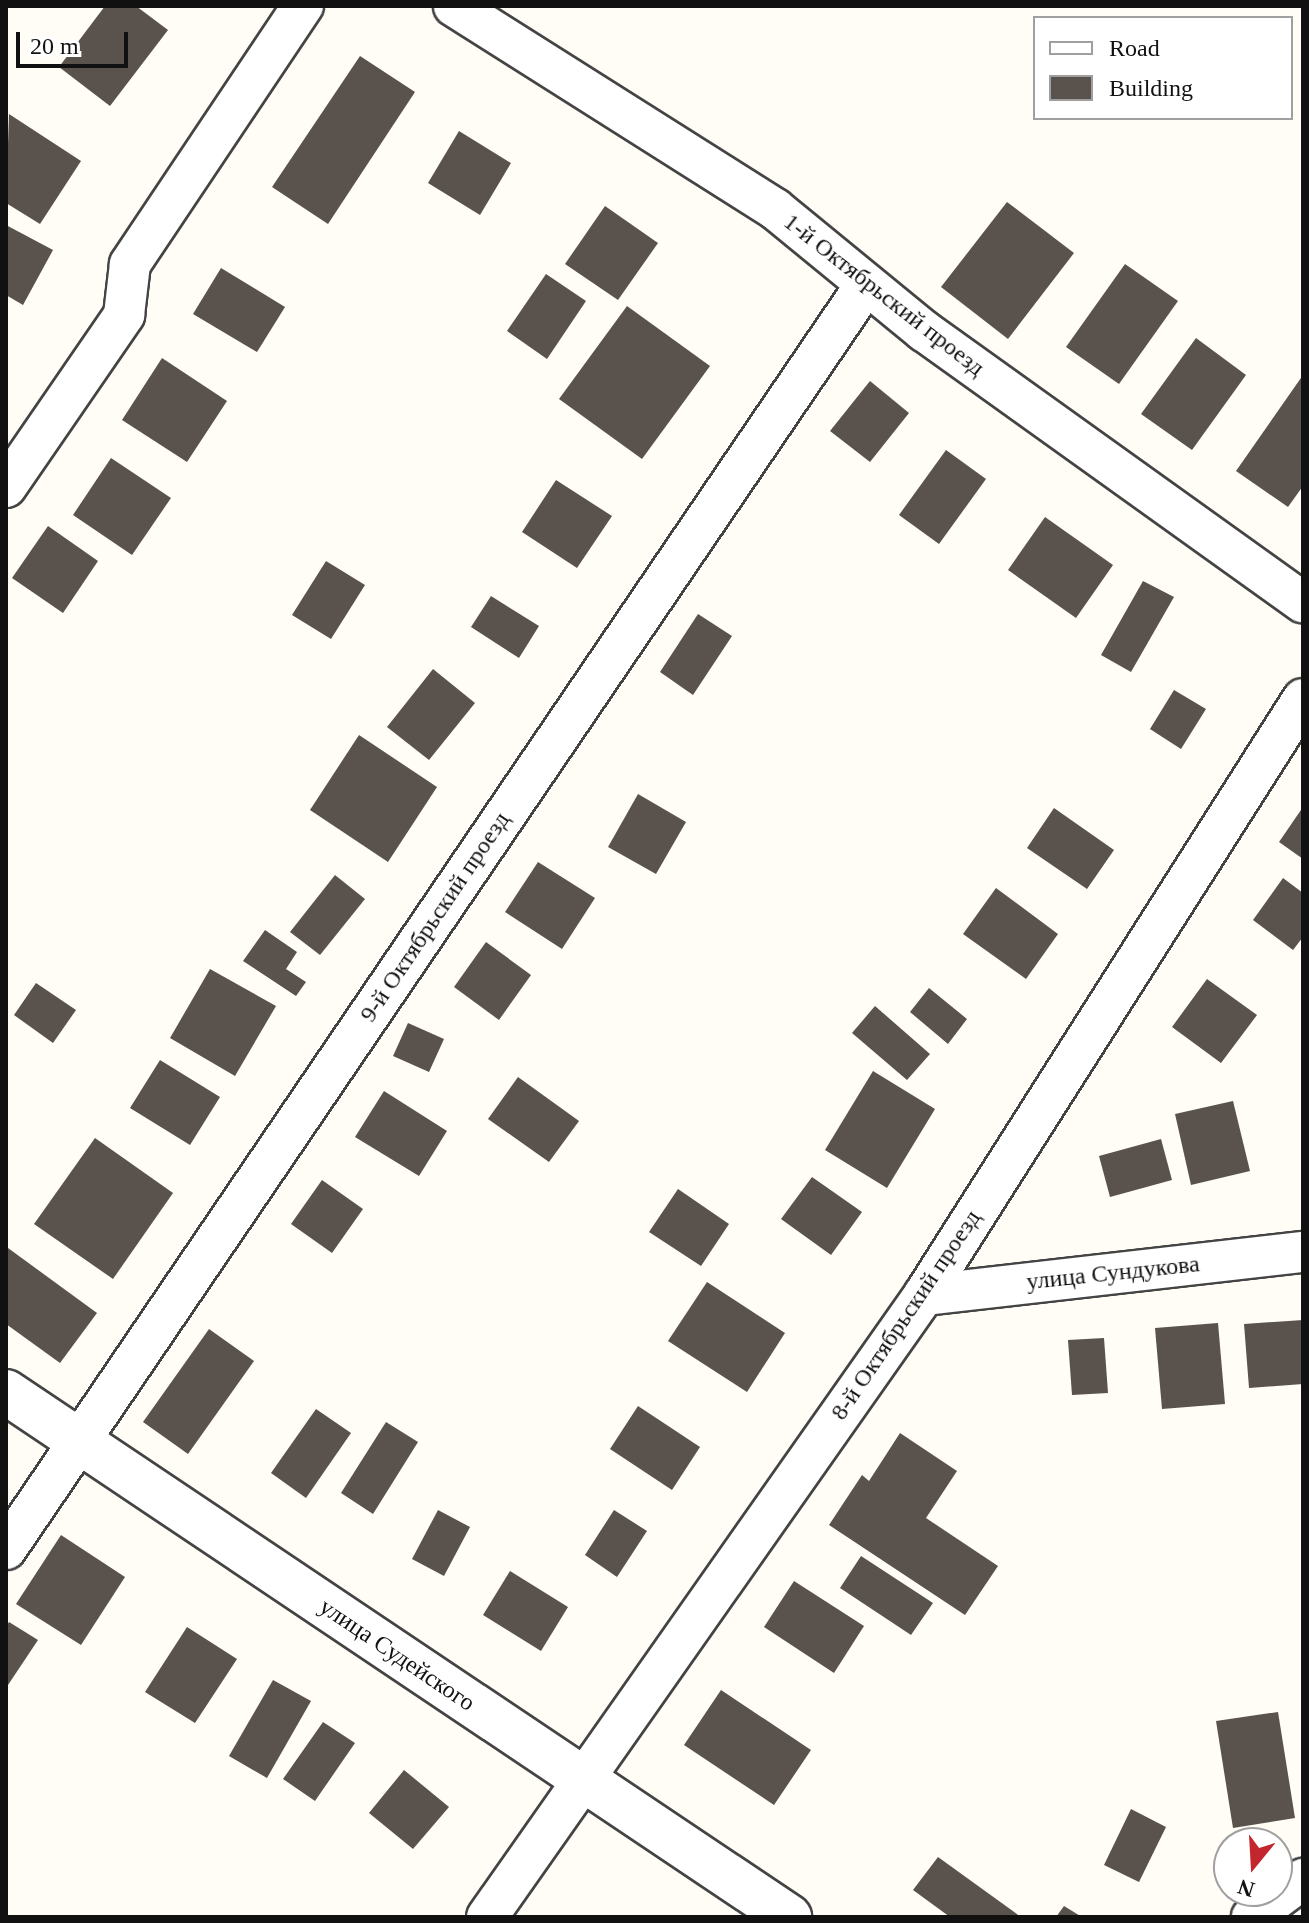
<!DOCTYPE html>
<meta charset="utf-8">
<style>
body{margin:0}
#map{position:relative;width:1309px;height:1923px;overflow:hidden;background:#fffdf5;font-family:Georgia,serif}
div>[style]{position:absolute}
.building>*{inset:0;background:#5a524d}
.roads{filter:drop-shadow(2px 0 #444) drop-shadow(-2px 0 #444) drop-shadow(0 2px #444) drop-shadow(0 -2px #444)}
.minor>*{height:40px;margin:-20px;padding:0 20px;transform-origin:20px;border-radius:20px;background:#fff}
.tertiary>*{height:44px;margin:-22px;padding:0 22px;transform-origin:22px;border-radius:22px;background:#fff}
span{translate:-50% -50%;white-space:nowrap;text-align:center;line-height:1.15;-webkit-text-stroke:8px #fff;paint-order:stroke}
.street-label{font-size:24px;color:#111}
.frame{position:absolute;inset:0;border:8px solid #111;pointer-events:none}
.legend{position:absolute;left:1033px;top:16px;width:260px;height:104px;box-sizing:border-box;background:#fff;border:2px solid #a0a0a0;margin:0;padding:10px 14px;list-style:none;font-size:24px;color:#111}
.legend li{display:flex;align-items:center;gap:16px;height:40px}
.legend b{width:40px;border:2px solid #a0a0a0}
.north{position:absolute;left:1213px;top:1827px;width:80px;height:80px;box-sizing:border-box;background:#fff;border:2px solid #a0a0a0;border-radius:50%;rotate:198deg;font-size:22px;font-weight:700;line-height:32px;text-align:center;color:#111}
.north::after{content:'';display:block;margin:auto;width:28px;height:36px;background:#c4262e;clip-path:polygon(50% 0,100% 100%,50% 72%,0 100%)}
.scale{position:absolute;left:16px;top:32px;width:112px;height:36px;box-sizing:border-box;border:4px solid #111;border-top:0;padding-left:10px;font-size:24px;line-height:28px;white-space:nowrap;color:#111;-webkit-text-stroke:6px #fff;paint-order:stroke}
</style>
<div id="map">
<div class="building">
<div style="clip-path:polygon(105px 6px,136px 6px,168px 30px,110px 106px,59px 67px)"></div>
<div style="clip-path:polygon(360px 56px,415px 92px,328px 224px,272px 187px)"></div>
<div style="clip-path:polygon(9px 114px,81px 161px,40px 224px,6px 203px)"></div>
<div style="clip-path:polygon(459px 131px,511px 163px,480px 215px,428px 183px)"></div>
<div style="clip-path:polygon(1007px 202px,1074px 253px,1008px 339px,941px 287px)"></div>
<div style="clip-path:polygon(605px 206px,658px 243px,618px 300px,565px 264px)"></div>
<div style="clip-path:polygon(6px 225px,53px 250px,23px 305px,6px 295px)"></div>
<div style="clip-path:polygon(1125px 264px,1178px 301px,1119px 384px,1066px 347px)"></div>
<div style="clip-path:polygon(221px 268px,285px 307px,257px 352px,193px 314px)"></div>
<div style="clip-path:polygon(546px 274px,586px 301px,547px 359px,507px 331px)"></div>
<div style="clip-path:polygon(627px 306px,710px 366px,642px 459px,559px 399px)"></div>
<div style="clip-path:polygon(1196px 338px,1246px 375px,1192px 450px,1141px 414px)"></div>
<div style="clip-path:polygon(162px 358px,227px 401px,187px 462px,122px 420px)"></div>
<div style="clip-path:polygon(1303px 375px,1303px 486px,1288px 507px,1236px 471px)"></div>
<div style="clip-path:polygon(870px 381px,909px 413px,870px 462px,830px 431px)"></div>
<div style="clip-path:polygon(946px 450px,986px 479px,939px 544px,899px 515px)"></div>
<div style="clip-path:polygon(111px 458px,171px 498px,132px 555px,73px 515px)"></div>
<div style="clip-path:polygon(556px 480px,612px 516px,577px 568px,522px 532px)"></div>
<div style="clip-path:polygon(1045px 517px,1113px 565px,1076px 618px,1008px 570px)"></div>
<div style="clip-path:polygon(48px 526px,98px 561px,63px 613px,12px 578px)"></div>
<div style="clip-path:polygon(326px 561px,365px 585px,331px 639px,292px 615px)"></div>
<div style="clip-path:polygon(1143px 581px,1174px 597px,1131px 672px,1101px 655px)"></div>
<div style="clip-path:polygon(491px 596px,539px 626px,519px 658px,471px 627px)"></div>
<div style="clip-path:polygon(698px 614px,732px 636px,693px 695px,660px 672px)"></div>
<div style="clip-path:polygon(433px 669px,475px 703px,429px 760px,387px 727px)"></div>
<div style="clip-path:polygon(1174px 690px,1206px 709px,1181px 749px,1150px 729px)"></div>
<div style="clip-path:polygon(359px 735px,437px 787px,388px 862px,310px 810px)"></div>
<div style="clip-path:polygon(638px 794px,686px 822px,656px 874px,608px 847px)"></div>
<div style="clip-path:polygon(1303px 807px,1303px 859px,1279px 842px)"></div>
<div style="clip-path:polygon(1054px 808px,1114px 850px,1087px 889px,1027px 848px)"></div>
<div style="clip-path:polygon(538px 862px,595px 898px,562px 949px,505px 912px)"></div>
<div style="clip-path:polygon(335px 875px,365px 899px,320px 955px,290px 932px)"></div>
<div style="clip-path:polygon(1283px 878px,1303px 893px,1303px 937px,1293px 950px,1253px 920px)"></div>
<div style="clip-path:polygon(996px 888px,1058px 934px,1026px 979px,963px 934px)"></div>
<div style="clip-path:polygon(265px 930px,297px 952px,286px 969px,306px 982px,296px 996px,243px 961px)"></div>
<div style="clip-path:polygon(486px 942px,531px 975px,499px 1020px,454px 987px)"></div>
<div style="clip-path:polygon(210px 969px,276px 1006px,235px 1076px,170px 1038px)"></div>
<div style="clip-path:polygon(1207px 979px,1257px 1015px,1221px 1063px,1172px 1027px)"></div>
<div style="clip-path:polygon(36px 983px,76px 1010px,53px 1043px,14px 1015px)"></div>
<div style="clip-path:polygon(929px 988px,967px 1019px,948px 1044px,910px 1012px)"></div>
<div style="clip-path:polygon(875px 1006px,930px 1054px,907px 1080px,852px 1033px)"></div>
<div style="clip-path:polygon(408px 1023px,444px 1039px,429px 1072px,393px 1056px)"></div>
<div style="clip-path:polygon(160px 1060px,220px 1097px,190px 1145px,130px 1108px)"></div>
<div style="clip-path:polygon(873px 1071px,935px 1109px,887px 1188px,825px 1150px)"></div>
<div style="clip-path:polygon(518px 1077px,579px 1121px,549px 1162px,488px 1119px)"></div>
<div style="clip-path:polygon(384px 1091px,447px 1131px,419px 1176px,355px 1137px)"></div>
<div style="clip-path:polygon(1233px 1101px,1250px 1171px,1191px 1185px,1175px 1114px)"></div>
<div style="clip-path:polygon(95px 1138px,173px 1193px,113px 1279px,34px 1224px)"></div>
<div style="clip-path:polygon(1161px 1139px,1172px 1180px,1110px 1197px,1099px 1156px)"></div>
<div style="clip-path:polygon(812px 1177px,862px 1212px,831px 1255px,781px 1219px)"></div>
<div style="clip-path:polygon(322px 1180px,363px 1209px,332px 1253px,291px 1224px)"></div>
<div style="clip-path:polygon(678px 1189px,729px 1224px,701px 1266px,649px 1232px)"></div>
<div style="clip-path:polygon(8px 1248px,97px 1313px,60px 1363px,6px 1324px)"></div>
<div style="clip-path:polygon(707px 1282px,785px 1333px,747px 1392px,668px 1341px)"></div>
<div style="clip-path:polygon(1303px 1320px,1303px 1384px,1249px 1388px,1244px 1324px)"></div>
<div style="clip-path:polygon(1218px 1323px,1225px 1404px,1162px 1409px,1155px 1328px)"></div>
<div style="clip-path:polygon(209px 1329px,254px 1361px,188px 1454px,143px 1422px)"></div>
<div style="clip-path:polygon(1104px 1338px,1108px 1393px,1072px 1395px,1068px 1340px)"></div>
<div style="clip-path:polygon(638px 1406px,700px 1447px,672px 1490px,610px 1449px)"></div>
<div style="clip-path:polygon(316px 1409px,351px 1433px,306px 1498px,271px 1473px)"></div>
<div style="clip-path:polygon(386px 1422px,418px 1442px,373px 1514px,341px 1493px)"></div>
<div style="clip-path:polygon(900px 1433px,957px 1471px,926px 1518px,998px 1566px,965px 1615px,829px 1525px,862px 1475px,869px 1481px)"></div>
<div style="clip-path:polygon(438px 1510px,470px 1527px,444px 1576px,412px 1559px)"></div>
<div style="clip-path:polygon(614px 1510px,647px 1531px,617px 1577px,585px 1555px)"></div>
<div style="clip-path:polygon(61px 1535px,125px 1577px,81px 1645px,16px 1604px)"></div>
<div style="clip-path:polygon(861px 1556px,933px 1603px,911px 1635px,840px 1588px)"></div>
<div style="clip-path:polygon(510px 1571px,568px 1607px,541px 1651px,483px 1615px)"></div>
<div style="clip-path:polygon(794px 1581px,864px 1626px,834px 1673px,764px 1627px)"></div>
<div style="clip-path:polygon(9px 1622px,38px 1640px,6px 1688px,6px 1627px)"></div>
<div style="clip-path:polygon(187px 1627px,237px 1659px,195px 1723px,145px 1692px)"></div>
<div style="clip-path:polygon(273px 1680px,311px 1701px,267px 1778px,229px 1756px)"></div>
<div style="clip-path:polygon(721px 1690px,811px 1750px,774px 1805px,684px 1745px)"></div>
<div style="clip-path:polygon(1278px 1712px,1295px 1818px,1233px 1828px,1216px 1721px)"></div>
<div style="clip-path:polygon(323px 1722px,355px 1743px,315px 1801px,283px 1779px)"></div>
<div style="clip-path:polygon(404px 1770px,449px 1807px,413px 1849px,369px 1813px)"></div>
<div style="clip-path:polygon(1131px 1809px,1166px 1827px,1139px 1882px,1104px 1865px)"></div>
<div style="clip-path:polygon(938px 1857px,1021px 1917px,950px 1917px,913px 1890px)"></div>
<div style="clip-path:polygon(1064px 1906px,1082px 1917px,1056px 1917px)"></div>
</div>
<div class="roads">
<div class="minor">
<div style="left:454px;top:6px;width:380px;rotate:32.3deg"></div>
<div style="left:775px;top:209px;width:193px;rotate:39.3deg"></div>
<div style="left:924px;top:331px;width:466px;rotate:35.6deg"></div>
<div style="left:6px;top:487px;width:209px;rotate:-55.5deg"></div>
<div style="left:124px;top:315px;width:51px;rotate:-83.3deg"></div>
<div style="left:130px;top:264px;width:311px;rotate:-56.2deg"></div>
<div style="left:924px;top:1295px;width:381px;rotate:-6.5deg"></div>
<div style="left:6px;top:1549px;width:1527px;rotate:-55.78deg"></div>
<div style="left:487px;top:1917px;width:760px;rotate:-54.91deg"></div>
<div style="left:924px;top:1295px;width:706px;rotate:-57.55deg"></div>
<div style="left:1252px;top:1917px;width:64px;rotate:-36.7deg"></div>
</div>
<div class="tertiary">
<div style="left:6px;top:1392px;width:943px;rotate:33.84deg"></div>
</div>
</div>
<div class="street-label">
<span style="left:884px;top:295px;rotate:38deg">1-й Октябрьский проезд</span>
<span style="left:435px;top:917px;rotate:-56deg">9-й Октябрьский проезд</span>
<span style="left:1113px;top:1273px;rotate:-6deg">улица Сундукова</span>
<span style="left:906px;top:1315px;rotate:-56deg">8-й Октябрьский проезд</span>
<span style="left:397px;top:1655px;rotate:34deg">улица Судейского</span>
</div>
<div class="frame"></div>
<ul class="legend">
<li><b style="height:10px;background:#fff"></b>Road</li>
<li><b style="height:22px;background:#5a524d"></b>Building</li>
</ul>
<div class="north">N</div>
<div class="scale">20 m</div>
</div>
